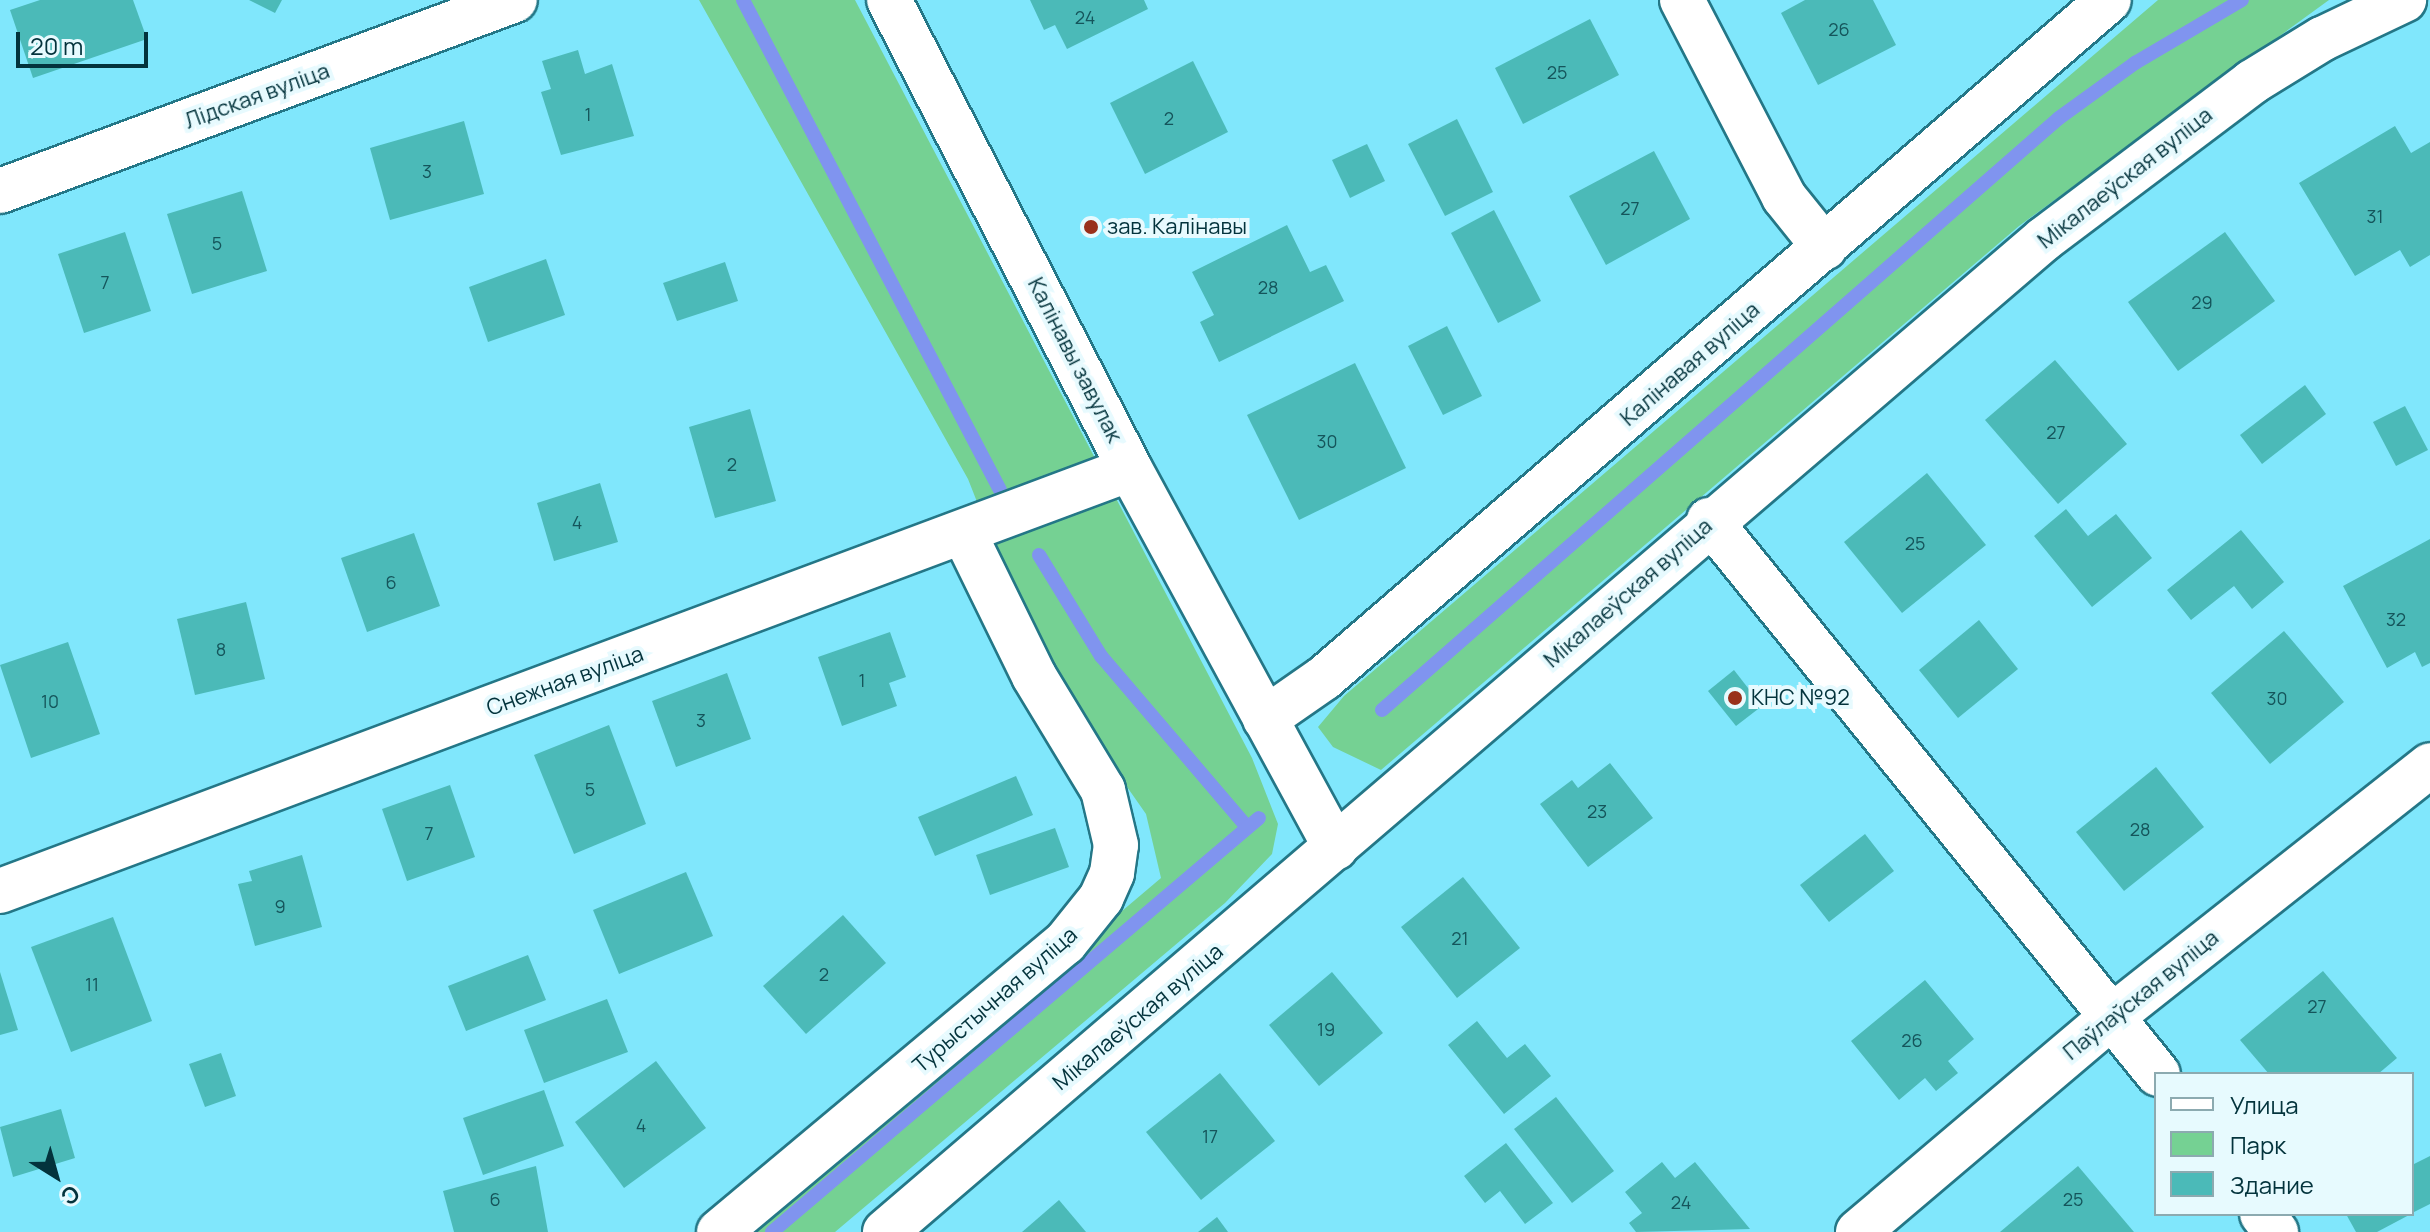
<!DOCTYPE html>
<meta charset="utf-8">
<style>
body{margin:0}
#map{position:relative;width:2430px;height:1232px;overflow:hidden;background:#80e7fc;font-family:Manrope,sans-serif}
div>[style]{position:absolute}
.green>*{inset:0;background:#75d193}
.stream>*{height:14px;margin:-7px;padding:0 7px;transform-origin:7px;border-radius:7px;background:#8094ef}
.building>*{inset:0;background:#4bbab8}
.roads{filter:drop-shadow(2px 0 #247787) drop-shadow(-2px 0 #247787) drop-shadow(0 2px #247787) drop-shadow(0 -2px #247787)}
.minor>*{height:44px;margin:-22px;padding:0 22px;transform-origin:22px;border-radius:22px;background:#fff}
.dots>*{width:22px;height:22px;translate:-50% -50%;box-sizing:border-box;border:4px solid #e7fafe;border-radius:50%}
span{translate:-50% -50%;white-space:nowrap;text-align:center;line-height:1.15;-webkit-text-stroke:8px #e7fafe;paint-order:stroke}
.number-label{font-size:18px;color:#15555b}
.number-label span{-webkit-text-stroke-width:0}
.street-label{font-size:22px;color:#03333c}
.poi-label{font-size:22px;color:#03333c}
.left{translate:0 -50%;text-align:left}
.legend{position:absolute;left:2154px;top:1072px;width:260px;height:144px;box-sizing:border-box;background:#e7fafe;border:2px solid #8caab0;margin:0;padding:10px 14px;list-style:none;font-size:24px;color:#03333c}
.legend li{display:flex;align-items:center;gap:16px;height:40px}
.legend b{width:40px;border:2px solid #8caab0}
.north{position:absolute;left:16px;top:1136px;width:80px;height:80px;-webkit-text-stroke:6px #e7fafe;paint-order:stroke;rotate:143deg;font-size:22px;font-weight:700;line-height:32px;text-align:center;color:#03333c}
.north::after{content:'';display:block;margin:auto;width:28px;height:36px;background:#03333c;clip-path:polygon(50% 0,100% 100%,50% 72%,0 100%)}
.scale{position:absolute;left:16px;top:32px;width:132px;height:36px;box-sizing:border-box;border:4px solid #03333c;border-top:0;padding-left:10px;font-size:24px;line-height:28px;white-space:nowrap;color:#03333c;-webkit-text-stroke:6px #e7fafe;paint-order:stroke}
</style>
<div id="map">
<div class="green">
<div style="clip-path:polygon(699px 0,855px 0,1252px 758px,1278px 824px,1272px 854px,1225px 903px,835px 1232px,743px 1232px,1161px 878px,1146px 814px,1041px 664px,968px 479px)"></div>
<div style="clip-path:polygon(2158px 0,2329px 0,2019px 226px,1381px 770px,1333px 747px,1318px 727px,1344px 696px)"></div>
</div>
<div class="stream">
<div style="left:743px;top:0;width:553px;rotate:62.32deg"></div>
<div style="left:1039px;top:555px;width:119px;rotate:58.5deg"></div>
<div style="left:1101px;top:656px;width:225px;rotate:49.5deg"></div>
<div style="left:1382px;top:710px;width:899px;rotate:-41.17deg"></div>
<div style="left:2059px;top:118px;width:94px;rotate:-35.9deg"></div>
<div style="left:2135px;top:63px;width:124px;rotate:-30.5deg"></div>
<div style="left:772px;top:1232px;width:639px;rotate:-40.37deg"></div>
</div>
<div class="building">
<div style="clip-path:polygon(40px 0,133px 0,147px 39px,33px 78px,10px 10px)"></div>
<div style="clip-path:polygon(249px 0,282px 0,275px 13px)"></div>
<div style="clip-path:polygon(1030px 0,1144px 0,1148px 9px,1067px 49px,1055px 25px,1044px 30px)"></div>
<div style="clip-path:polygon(1805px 0,1873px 0,1896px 45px,1818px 85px,1781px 13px)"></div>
<div style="clip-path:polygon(1590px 19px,1619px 75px,1523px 124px,1495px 68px)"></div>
<div style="clip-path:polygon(578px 50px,585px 74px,612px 64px,634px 136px,561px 155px,541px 92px,551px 89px,542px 61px)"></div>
<div style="clip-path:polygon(1193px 61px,1228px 132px,1145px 174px,1110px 103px)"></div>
<div style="clip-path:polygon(1457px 119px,1493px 192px,1445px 216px,1408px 144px)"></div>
<div style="clip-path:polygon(464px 121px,484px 194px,390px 220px,370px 148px)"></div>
<div style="clip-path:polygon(2395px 126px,2411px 153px,2430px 142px,2430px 255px,2410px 267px,2400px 250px,2355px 276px,2299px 183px)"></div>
<div style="clip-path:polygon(1367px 144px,1385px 181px,1350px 198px,1332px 160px)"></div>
<div style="clip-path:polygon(1654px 151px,1690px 219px,1606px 265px,1569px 196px)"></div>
<div style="clip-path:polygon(242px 191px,267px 271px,192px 294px,167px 214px)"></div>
<div style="clip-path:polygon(1494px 210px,1541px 301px,1498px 323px,1451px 233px)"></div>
<div style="clip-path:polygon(1287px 225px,1310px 272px,1326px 265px,1344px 301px,1219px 362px,1200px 322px,1214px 315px,1192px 272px)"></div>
<div style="clip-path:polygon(125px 232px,151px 311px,84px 333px,58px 254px)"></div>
<div style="clip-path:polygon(2225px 232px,2275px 301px,2178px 371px,2128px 302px)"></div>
<div style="clip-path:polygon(546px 259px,565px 315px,488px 342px,469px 287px)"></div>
<div style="clip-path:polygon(725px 262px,738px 301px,677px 321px,663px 283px)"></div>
<div style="clip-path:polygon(1447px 326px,1482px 396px,1443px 415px,1408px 346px)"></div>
<div style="clip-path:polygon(2055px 360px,2127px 444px,2058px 504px,1985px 420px)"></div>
<div style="clip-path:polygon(1355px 363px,1406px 468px,1299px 520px,1247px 415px)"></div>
<div style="clip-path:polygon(2305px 385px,2326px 414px,2262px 464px,2240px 435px)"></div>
<div style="clip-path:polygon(2405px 406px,2428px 450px,2396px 466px,2373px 422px)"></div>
<div style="clip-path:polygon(750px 409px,776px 501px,715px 518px,689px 427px)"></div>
<div style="clip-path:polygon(1927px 473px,1986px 545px,1902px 613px,1844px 542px)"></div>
<div style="clip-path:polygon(600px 483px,618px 542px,554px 561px,537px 503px)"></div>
<div style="clip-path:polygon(2066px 509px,2088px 536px,2116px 514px,2152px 558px,2092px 607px,2034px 536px)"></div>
<div style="clip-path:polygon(2241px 530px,2284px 582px,2252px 609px,2234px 586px,2191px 620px,2167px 590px)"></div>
<div style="clip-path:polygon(414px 533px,440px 606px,367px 632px,341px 558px)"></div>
<div style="clip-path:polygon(2430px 539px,2430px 663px,2422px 667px,2415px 652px,2387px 668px,2343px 586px)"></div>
<div style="clip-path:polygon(246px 602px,265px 679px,195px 695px,177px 619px)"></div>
<div style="clip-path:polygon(1979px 620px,2018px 669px,1958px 718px,1919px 670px)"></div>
<div style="clip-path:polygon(2284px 631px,2344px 702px,2270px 764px,2211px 693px)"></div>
<div style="clip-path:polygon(890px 632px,906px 677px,889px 683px,897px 706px,842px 726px,818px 657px)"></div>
<div style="clip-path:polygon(68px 642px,100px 734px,31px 758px,0 665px)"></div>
<div style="clip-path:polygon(1734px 670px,1762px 706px,1736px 726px,1708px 691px)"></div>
<div style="clip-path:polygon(727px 673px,751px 739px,676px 767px,652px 701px)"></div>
<div style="clip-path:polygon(609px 725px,646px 824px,574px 854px,534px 755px)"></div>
<div style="clip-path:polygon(1610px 763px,1653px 818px,1588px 867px,1540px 804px,1572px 780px,1578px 788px)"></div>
<div style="clip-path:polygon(2156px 767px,2204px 827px,2124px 891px,2076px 832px)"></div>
<div style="clip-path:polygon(1016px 776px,1033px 815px,935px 856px,918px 817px)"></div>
<div style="clip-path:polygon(450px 785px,475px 857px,407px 881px,382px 809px)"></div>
<div style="clip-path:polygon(1055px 828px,1069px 867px,990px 895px,976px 855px)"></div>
<div style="clip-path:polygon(1865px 834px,1894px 871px,1829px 922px,1800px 885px)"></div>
<div style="clip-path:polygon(302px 855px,322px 927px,255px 946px,238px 884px,252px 881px,249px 871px)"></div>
<div style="clip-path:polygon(686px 872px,713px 936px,619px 974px,593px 910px)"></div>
<div style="clip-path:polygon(1463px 877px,1520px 948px,1457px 998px,1401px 927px)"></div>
<div style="clip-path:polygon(843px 915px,886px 963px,806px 1034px,763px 986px)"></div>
<div style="clip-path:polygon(113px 917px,152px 1021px,71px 1052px,31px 947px)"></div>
<div style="clip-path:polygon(528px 955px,546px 1000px,466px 1031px,448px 986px)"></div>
<div style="clip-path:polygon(2323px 971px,2397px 1058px,2378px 1074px,2269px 1074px,2240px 1040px)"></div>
<div style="clip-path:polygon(0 972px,18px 1030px,0 1035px)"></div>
<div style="clip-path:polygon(1332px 972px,1383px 1033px,1319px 1086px,1269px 1025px)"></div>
<div style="clip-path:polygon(1925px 980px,1974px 1039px,1948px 1061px,1958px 1073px,1936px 1091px,1925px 1078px,1899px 1100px,1851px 1041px)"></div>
<div style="clip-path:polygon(607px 999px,628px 1052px,544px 1083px,524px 1030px)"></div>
<div style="clip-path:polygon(1477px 1021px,1507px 1058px,1525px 1044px,1551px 1076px,1504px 1114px,1448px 1045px)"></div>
<div style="clip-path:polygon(221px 1053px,236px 1096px,205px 1107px,189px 1064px)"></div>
<div style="clip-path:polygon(656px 1061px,706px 1128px,624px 1188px,575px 1122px)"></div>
<div style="clip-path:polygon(1220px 1073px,1275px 1141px,1201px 1200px,1146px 1132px)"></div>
<div style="clip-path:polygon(544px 1090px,564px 1146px,483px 1175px,463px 1118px)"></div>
<div style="clip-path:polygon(1556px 1097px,1614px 1171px,1572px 1203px,1514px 1129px)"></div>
<div style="clip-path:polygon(61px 1109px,75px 1158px,13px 1177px,0 1127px)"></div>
<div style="clip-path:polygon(1506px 1143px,1553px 1203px,1525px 1224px,1500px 1191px,1485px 1203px,1464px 1176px)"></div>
<div style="clip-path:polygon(2430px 1156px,2430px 1204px,2412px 1213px,2412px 1165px)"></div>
<div style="clip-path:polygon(1662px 1162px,1675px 1178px,1695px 1162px,1750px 1229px,1636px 1232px,1629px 1223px,1642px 1213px,1625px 1192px)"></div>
<div style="clip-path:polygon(536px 1166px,548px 1232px,454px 1232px,443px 1191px)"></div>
<div style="clip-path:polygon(2078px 1166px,2134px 1232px,2000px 1232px)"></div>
<div style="clip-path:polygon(1059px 1200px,1086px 1232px,1022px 1232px)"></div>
<div style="clip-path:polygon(2346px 1214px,2411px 1214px,2377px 1232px,2356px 1232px)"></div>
<div style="clip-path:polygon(1217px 1217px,1228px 1232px,1198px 1232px)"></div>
</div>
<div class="roads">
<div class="minor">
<div style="left:889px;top:0;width:527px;rotate:62.8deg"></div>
<div style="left:1130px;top:469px;width:431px;rotate:61.5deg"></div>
<div style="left:1682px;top:0;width:222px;rotate:62.6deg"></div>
<div style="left:1784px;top:197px;width:65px;rotate:51.2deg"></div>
<div style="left:0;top:191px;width:549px;rotate:-20.35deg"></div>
<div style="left:1709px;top:520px;width:713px;rotate:50.98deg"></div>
<div style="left:1265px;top:719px;width:72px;rotate:-34.8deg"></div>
<div style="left:1324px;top:678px;width:1037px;rotate:-40.82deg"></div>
<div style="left:0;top:891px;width:1206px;rotate:-20.48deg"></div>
<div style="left:2262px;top:1214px;width:23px;rotate:52deg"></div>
<div style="left:719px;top:1232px;width:451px;rotate:-39.9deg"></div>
<div style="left:1065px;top:943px;width:58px;rotate:-51.3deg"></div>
<div style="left:1101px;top:898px;width:27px;rotate:-66deg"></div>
<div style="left:1112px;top:873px;width:28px;rotate:-82deg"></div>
<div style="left:1116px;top:845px;width:57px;rotate:-103.3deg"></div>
<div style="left:1103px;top:790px;width:133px;rotate:-121.2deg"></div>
<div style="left:1034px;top:676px;width:159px;rotate:-116.1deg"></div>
<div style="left:885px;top:1232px;width:1526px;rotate:-40.59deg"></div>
<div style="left:2044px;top:239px;width:261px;rotate:-37deg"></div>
<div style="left:2252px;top:82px;width:82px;rotate:-31.6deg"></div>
<div style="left:2322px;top:39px;width:91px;rotate:-25.4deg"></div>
<div style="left:1858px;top:1232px;width:336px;rotate:-40.3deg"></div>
<div style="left:2114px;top:1015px;width:403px;rotate:-38.3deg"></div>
</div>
</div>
<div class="dots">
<div style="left:1091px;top:227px;background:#99301b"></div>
<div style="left:1735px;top:698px;background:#99301b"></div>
</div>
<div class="number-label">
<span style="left:1085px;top:17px">24</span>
<span style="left:1839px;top:29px">26</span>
<span style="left:1557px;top:72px">25</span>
<span style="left:588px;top:114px">1</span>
<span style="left:1169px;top:118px">2</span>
<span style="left:427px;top:171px">3</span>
<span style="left:1630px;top:208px">27</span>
<span style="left:2375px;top:216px">31</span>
<span style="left:217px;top:243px">5</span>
<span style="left:105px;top:282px">7</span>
<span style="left:1268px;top:287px">28</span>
<span style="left:2202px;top:302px">29</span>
<span style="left:2056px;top:432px">27</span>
<span style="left:1327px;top:441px">30</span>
<span style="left:732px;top:464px">2</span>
<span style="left:577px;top:522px">4</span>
<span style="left:1915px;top:543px">25</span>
<span style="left:391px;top:582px">6</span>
<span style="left:2396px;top:619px">32</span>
<span style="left:221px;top:649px">8</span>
<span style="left:862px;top:680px">1</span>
<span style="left:2277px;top:698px">30</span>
<span style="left:50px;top:701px">10</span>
<span style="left:701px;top:720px">3</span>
<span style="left:590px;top:789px">5</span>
<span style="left:1597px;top:811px">23</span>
<span style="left:2140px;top:829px">28</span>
<span style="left:429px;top:833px">7</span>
<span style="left:280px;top:906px">9</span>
<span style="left:1460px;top:938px">21</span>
<span style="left:824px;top:974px">2</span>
<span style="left:92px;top:984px">11</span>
<span style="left:2317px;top:1006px">27</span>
<span style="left:1326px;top:1029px">19</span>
<span style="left:1912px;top:1040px">26</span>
<span style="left:641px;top:1125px">4</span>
<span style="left:1210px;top:1136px">17</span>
<span style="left:495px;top:1199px">6</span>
<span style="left:2073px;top:1199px">25</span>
<span style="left:1681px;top:1202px">24</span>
</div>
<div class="street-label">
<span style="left:257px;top:96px;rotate:-20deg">Лідская вуліца</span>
<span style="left:2125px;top:178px;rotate:-38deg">Мікалаеўская вуліца</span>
<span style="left:1075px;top:360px;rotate:63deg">Калінавы завулак</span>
<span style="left:1690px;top:364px;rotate:-41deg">Калінавая вуліца</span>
<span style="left:1628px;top:593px;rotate:-41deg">Мікалаеўская вуліца</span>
<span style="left:565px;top:681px;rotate:-20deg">Снежная вуліца</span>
<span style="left:2141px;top:995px;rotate:-39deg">Паўлаўская вуліца</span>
<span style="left:995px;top:1000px;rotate:-41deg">Турыстычная вуліца</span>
<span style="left:1138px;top:1017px;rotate:-40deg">Мікалаеўская вуліца</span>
</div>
<div class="poi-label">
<span class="left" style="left:1107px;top:227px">зав. Калінавы</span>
<span class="left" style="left:1751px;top:698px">КНС №92</span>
</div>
<ul class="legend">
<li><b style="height:10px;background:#fff"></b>Улица</li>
<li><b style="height:22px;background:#75d193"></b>Парк</li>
<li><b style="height:22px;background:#4bbab8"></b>Здание</li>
</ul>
<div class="north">С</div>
<div class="scale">20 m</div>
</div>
